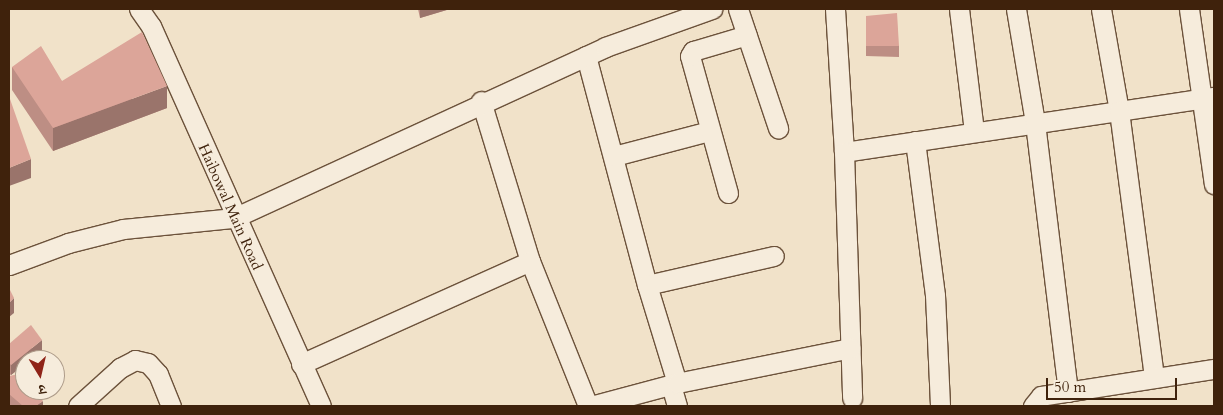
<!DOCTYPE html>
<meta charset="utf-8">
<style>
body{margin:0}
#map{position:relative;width:1223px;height:415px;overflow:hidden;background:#f1e2c9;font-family:Cardo,"Noto Serif Devanagari",serif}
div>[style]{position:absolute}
.roads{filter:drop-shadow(1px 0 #6c523b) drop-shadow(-1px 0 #6c523b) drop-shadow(0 1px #6c523b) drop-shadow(0 -1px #6c523b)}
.minor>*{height:19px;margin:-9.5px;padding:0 9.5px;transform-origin:9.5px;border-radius:9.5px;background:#f6ecdc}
.wall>*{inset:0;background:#bd8e84}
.shaded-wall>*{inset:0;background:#9a746b}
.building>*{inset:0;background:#dca599}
span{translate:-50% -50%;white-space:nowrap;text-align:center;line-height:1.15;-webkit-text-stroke:4px #f6ecdc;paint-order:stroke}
.street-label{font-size:15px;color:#3f220c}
.frame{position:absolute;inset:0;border:10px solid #3f220c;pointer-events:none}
.north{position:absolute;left:15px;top:350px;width:50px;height:50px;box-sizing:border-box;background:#f6ecdc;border:1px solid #ad9b89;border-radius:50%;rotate:171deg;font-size:14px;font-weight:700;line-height:20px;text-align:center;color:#3f220c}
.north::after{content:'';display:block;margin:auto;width:18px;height:22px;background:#8f2418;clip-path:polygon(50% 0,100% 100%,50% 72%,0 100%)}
.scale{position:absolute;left:1046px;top:378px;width:131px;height:22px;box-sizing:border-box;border:2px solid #3f220c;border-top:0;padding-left:6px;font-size:15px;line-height:18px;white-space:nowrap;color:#3f220c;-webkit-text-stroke:4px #f6ecdc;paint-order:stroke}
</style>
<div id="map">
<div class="roads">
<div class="minor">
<div style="left:139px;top:9px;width:21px;rotate:55deg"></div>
<div style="left:151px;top:26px;width:416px;rotate:65.9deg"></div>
<div style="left:738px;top:9px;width:126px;rotate:71.4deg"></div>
<div style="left:835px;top:9px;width:143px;rotate:86.4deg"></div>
<div style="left:844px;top:152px;width:374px;rotate:-8.5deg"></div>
<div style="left:959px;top:9px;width:124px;rotate:83deg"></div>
<div style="left:1016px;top:9px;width:116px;rotate:80.5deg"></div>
<div style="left:1035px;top:123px;width:271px;rotate:83deg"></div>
<div style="left:1101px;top:9px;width:104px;rotate:80deg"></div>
<div style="left:1119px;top:111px;width:269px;rotate:82.5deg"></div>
<div style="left:1189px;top:9px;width:177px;rotate:81.9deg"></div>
<div style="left:586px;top:56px;width:237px;rotate:75.1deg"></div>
<div style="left:647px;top:285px;width:102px;rotate:73deg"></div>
<div style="left:481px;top:101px;width:167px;rotate:73deg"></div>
<div style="left:530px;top:261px;width:156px;rotate:68.2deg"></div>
<div style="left:915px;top:141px;width:155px;rotate:82.6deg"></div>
<div style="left:935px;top:295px;width:111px;rotate:87.4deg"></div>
<div style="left:844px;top:152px;width:246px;rotate:88.1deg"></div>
<div style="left:614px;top:156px;width:98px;rotate:-14.7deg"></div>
<div style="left:728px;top:193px;width:142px;rotate:-105.5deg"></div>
<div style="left:690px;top:56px;width:6px;rotate:-59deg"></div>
<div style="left:693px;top:51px;width:56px;rotate:-16.5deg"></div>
<div style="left:9px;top:265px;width:63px;rotate:-20.4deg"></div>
<div style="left:68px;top:243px;width:57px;rotate:-14.3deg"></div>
<div style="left:123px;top:229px;width:112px;rotate:-5.7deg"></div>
<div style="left:234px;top:218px;width:409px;rotate:-24.7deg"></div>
<div style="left:605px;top:47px;width:114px;rotate:-19.6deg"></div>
<div style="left:647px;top:285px;width:130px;rotate:-12.9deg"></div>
<div style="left:301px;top:364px;width:251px;rotate:-24.2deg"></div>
<div style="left:671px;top:385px;width:22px;rotate:74deg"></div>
<div style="left:78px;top:406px;width:57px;rotate:-42.1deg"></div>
<div style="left:120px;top:368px;width:17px;rotate:-28deg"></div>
<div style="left:135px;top:360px;width:13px;rotate:13deg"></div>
<div style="left:148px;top:363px;width:15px;rotate:48deg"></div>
<div style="left:158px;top:374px;width:35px;rotate:68deg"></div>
<div style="left:591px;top:406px;width:89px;rotate:-15deg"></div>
<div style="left:677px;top:383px;width:177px;rotate:-11.4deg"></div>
<div style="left:1033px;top:406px;width:13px;rotate:-51deg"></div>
<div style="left:1041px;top:396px;width:175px;rotate:-8.9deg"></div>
</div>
</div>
<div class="wall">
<div style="clip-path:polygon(418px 9px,450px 9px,420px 18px)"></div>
<div style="clip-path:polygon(866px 16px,899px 46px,899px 57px,866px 56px)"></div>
<div style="clip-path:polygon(12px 67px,62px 81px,167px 108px,53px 151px,12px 90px)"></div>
<div style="clip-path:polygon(9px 344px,42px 350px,11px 375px,9px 374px)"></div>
<div style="clip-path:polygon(9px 376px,43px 406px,11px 406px,9px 404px)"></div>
</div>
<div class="shaded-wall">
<div style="clip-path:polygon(420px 9px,450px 9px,420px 18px)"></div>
<div style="clip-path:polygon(167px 86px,167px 108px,53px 151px,53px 128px)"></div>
<div style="clip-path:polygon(31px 159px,31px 178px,9px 186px,9px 168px)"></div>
<div style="clip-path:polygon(14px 298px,14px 313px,9px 317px,9px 303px)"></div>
<div style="clip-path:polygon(42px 340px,42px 350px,30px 360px,25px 360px,25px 364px,11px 375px,11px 365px)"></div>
<div style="clip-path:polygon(43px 401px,43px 406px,36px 406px)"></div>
</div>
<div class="building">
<div style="clip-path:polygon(897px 13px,899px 46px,866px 46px,866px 16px)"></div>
<div style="clip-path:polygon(142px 32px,167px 86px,53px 128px,12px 67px,41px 46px,62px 81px)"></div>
<div style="clip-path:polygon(10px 99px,31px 159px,9px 168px,9px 101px)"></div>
<div style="clip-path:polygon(9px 288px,14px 298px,9px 303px)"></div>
<div style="clip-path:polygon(31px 325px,42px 340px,11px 365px,9px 363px,9px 344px)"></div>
<div style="clip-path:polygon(19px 374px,25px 381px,25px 390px,33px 390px,43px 401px,36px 406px,23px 406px,9px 394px,9px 376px)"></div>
</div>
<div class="street-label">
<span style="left:230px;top:207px;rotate:66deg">Haibowal Main Road</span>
</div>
<div class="frame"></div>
<div class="north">उ</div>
<div class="scale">50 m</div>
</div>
